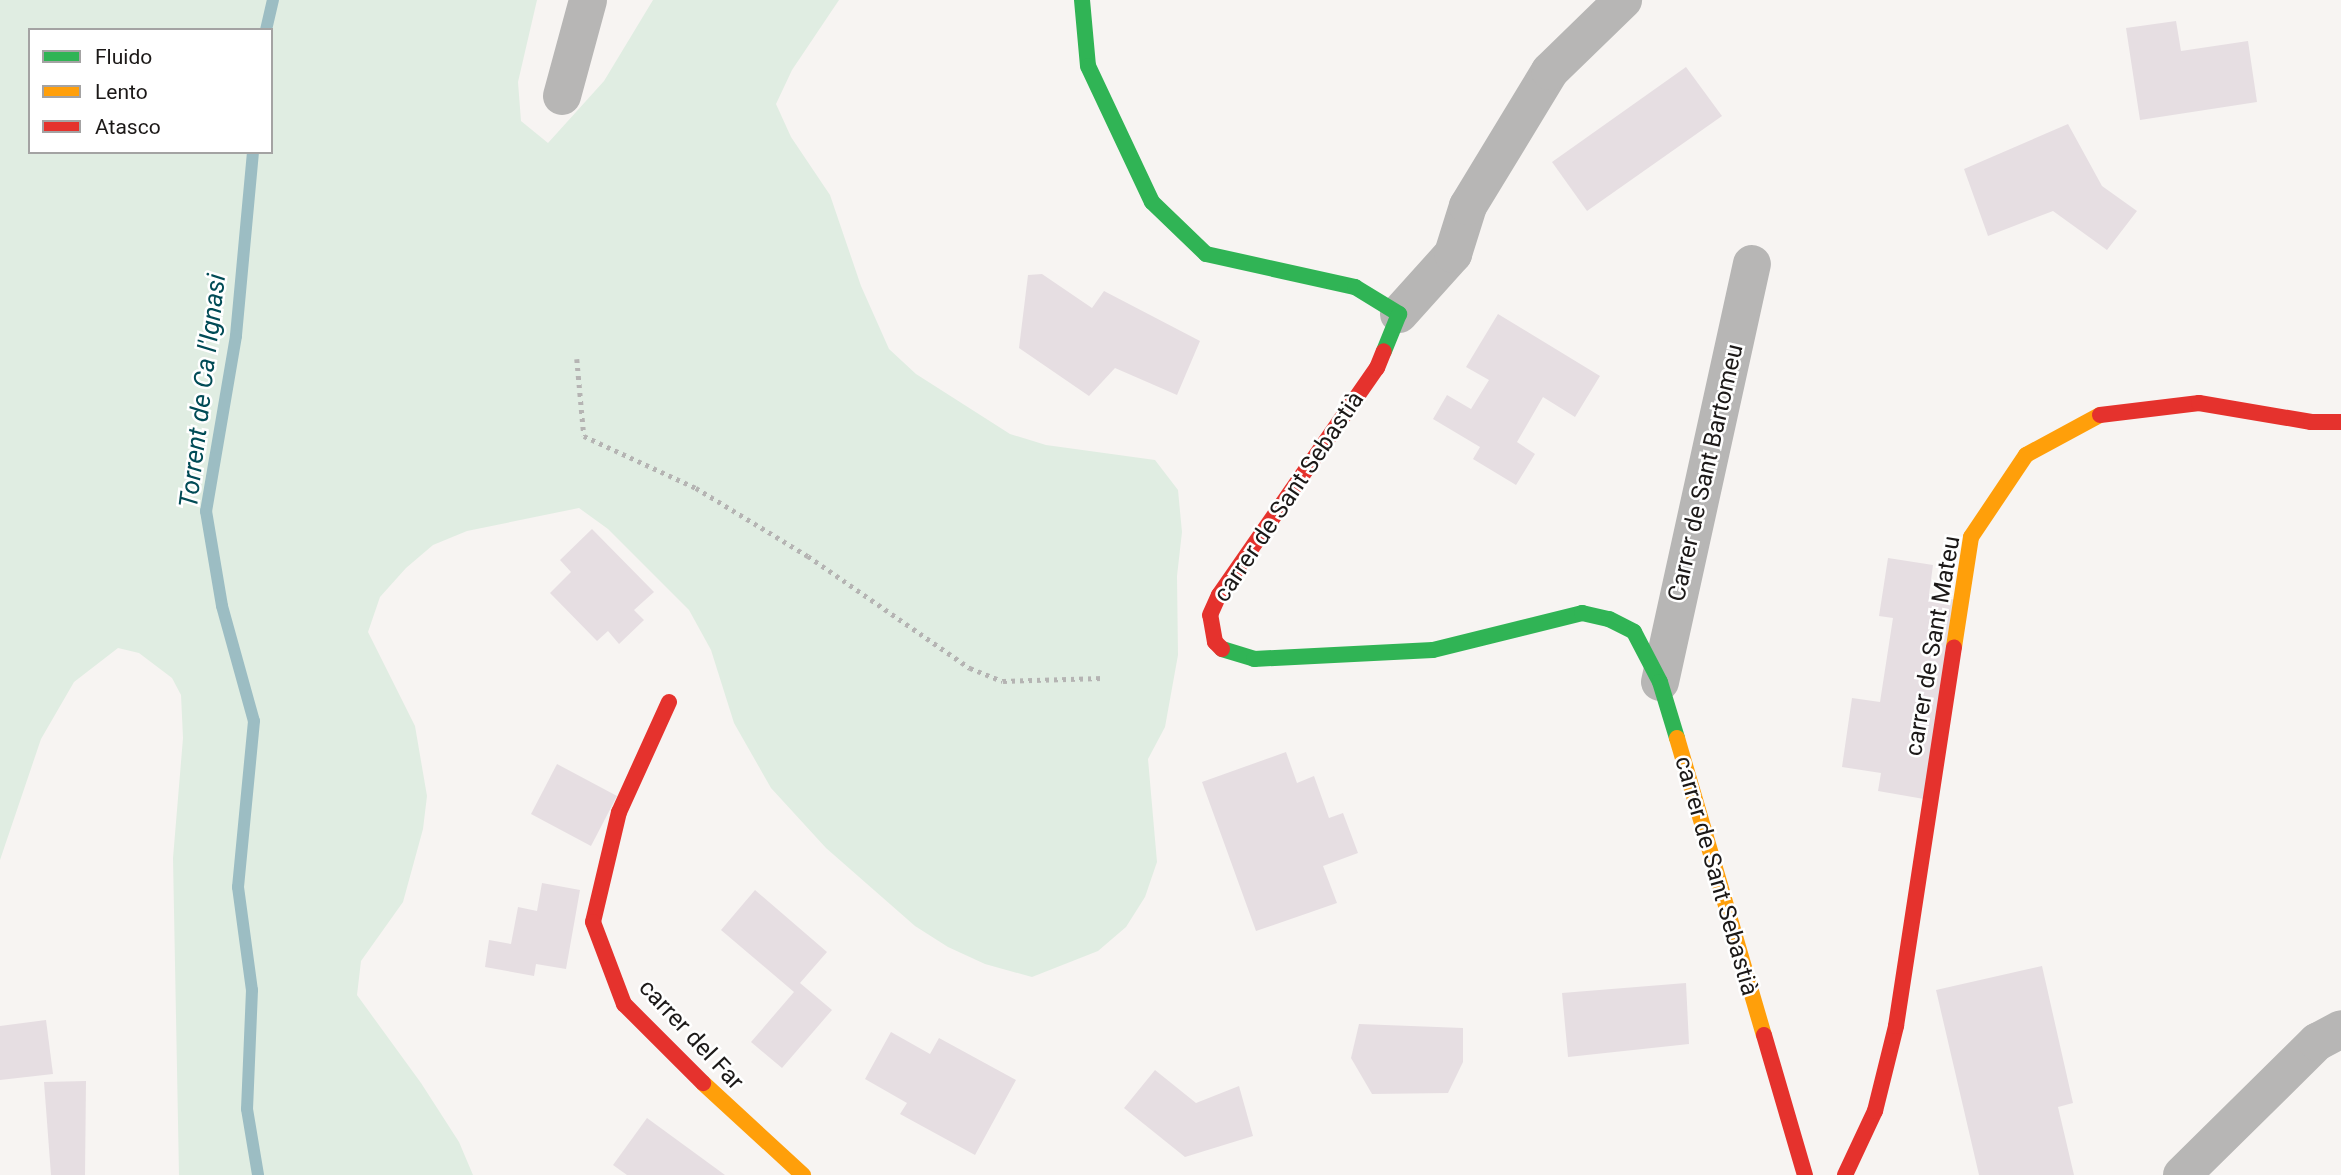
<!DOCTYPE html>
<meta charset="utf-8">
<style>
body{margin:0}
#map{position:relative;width:2341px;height:1175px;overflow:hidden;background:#f7f4f2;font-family:Roboto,sans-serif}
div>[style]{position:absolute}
.green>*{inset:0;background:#e0ede2}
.stream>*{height:12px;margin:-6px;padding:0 6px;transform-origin:6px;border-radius:6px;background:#9cbdc3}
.building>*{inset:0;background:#e6dee2}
.path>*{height:4.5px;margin-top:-2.25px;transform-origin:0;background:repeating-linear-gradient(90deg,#b5b4b3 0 3.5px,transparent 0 8.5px)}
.street>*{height:38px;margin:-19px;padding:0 19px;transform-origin:19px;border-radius:19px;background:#b7b6b5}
.fast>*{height:16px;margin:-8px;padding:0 8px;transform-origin:8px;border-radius:8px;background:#30b455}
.slow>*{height:16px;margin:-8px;padding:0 8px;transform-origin:8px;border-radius:8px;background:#ff9f0a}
.jam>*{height:16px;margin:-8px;padding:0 8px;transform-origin:8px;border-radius:8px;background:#e5322d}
span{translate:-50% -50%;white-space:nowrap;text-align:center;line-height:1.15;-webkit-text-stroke:5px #fff;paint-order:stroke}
.street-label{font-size:24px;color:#1c1918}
.water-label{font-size:26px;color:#004b56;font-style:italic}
.legend{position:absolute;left:28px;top:28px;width:245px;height:126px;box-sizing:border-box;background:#fff;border:2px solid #a4a3a3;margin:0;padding:9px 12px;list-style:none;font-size:21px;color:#1c1918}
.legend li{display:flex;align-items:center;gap:14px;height:35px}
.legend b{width:35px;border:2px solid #a4a3a3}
</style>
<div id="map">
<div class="green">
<div style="clip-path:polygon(evenodd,0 0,537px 0,518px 82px,521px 121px,548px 143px,604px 81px,653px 0,839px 0,792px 70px,776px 104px,791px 137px,830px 195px,861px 286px,889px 349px,916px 374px,1010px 434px,1046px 445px,1155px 460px,1178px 490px,1182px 532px,1177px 576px,1178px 655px,1165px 727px,1148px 759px,1157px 862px,1145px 897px,1126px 927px,1098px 951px,1032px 977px,985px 964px,948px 947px,915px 926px,826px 848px,771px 788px,734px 723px,711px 650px,689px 610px,608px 529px,579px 508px,467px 531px,433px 545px,406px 568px,380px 597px,368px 632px,415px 726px,427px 796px,423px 829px,403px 902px,361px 961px,357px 995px,421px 1083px,459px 1142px,473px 1175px,179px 1175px,173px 858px,183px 738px,181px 695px,172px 678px,139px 653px,118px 648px,74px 682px,41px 739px,0 860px,0 0,30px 30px,271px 30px,271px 152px,30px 152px,30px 30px)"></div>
</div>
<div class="stream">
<div style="left:266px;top:30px;width:31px;rotate:-77deg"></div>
<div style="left:253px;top:152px;width:185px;rotate:95.3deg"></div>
<div style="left:236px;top:336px;width:178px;rotate:99.7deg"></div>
<div style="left:206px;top:511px;width:96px;rotate:80.4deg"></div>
<div style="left:222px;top:606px;width:119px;rotate:74.5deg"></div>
<div style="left:254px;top:721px;width:167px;rotate:95.5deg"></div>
<div style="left:238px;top:887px;width:104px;rotate:82.3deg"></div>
<div style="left:252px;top:990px;width:119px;rotate:92.4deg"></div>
<div style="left:247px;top:1109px;width:67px;rotate:80.5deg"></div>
</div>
<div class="building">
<div style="clip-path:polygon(2176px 21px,2181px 51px,2248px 41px,2257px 102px,2140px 120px,2126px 28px)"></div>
<div style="clip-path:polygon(1686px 67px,1722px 116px,1587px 211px,1552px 162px)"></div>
<div style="clip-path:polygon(2068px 124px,2102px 186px,2137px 211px,2107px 250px,2053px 211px,1988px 236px,1964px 169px)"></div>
<div style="clip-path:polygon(1042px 274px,1092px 308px,1104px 291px,1200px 341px,1177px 395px,1115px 368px,1089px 396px,1019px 348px,1028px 275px)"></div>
<div style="clip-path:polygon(1498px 314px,1600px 376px,1575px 417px,1543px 397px,1517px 442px,1535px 454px,1516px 485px,1473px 459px,1480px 447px,1433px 419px,1447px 395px,1471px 409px,1489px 380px,1466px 367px)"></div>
<div style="clip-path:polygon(592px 529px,654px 592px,634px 610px,644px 620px,619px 644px,608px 631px,597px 641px,550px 593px,571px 572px,560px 560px)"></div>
<div style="clip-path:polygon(1888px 558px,1933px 565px,1929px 595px,1956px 600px,1924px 799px,1878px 791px,1881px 773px,1842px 767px,1852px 698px,1880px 702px,1893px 618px,1879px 616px)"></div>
<div style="clip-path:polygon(1286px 752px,1297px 783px,1314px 776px,1329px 818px,1343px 813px,1358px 853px,1323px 866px,1337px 903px,1256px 931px,1202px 782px)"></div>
<div style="clip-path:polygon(557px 764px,617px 796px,591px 846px,531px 814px)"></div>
<div style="clip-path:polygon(542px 883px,580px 890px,566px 969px,536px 964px,534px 976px,485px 967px,489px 940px,511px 944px,518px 907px,537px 911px)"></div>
<div style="clip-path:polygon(755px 890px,827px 952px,800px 983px,832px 1010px,782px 1068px,751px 1042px,794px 992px,721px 930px)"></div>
<div style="clip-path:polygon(2042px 966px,2073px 1103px,2058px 1107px,2074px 1175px,1979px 1175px,1936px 990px)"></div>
<div style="clip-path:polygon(1686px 983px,1689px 1044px,1568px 1057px,1562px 993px)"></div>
<div style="clip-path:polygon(46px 1020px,53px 1074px,0 1080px,0 1026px)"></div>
<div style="clip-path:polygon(1359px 1024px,1463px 1028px,1463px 1062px,1448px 1093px,1372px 1094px,1351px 1058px)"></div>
<div style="clip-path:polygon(891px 1032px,930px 1054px,939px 1038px,1016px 1080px,975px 1155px,900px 1114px,907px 1103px,865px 1079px)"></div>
<div style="clip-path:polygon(1155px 1070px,1196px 1103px,1239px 1086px,1253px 1136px,1185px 1157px,1124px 1108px)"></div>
<div style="clip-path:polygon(86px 1081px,85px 1175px,51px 1175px,44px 1082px)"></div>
<div style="clip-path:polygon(647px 1118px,725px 1175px,627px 1175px,613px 1165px)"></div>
</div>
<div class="path">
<div style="left:577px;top:359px;width:77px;rotate:84.8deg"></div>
<div style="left:584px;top:436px;width:123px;rotate:24.9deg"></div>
<div style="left:696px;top:488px;width:131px;rotate:31.3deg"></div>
<div style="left:808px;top:556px;width:197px;rotate:34.7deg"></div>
<div style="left:970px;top:668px;width:35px;rotate:22deg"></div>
<div style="left:1003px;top:681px;width:100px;rotate:-1.7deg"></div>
</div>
<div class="street">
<div style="left:562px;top:96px;width:99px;rotate:-74.8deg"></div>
<div style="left:1399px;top:314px;width:81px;rotate:-48deg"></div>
<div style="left:1453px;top:254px;width:50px;rotate:-72.6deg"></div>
<div style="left:1468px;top:206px;width:158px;rotate:-58.7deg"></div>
<div style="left:1550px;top:71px;width:102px;rotate:-44.2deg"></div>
<div style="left:1660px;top:682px;width:428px;rotate:-77.6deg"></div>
<div style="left:2182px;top:1175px;width:190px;rotate:-44.6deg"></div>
<div style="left:2317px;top:1042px;width:27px;rotate:-28deg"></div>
</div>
<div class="fast">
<div style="left:1082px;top:0;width:66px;rotate:84.8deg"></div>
<div style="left:1088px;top:66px;width:150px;rotate:64.8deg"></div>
<div style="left:1152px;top:202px;width:75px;rotate:43.9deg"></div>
<div style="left:1206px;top:254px;width:153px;rotate:12.5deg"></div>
<div style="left:1355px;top:287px;width:52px;rotate:31.5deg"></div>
<div style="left:1399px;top:314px;width:40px;rotate:112deg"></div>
<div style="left:1222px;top:649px;width:34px;rotate:17deg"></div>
<div style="left:1254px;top:659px;width:179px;rotate:-2.9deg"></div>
<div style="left:1433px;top:650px;width:154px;rotate:-13.9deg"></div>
<div style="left:1582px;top:613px;width:28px;rotate:13deg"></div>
<div style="left:1609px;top:619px;width:28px;rotate:27deg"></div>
<div style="left:1634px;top:632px;width:56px;rotate:62.5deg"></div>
<div style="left:1660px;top:682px;width:59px;rotate:73.1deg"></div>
</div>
<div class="slow">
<div style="left:1954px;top:647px;width:111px;rotate:-81.2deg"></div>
<div style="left:1971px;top:537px;width:99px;rotate:-56.1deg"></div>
<div style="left:2026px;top:455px;width:84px;rotate:-28.4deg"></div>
<div style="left:1677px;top:738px;width:309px;rotate:73.7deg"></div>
<div style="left:703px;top:1083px;width:136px;rotate:42.6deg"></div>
</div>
<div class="jam">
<div style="left:2100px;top:415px;width:100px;rotate:-6.9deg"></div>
<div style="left:2199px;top:403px;width:114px;rotate:9.6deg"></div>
<div style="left:2311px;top:422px;width:30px"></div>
<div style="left:1222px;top:649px;width:10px;rotate:-135deg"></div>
<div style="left:1215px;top:642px;width:27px;rotate:-100deg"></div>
<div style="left:1210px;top:615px;width:22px;rotate:-66deg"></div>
<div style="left:1219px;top:595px;width:277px;rotate:-55.2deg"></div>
<div style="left:1377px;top:368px;width:18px;rotate:-68deg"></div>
<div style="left:669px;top:702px;width:121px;rotate:114.4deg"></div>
<div style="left:619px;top:812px;width:113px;rotate:103.3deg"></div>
<div style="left:593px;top:922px;width:88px;rotate:69.3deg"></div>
<div style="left:624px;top:1004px;width:112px;rotate:45deg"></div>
<div style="left:1764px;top:1035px;width:146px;rotate:73.7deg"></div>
<div style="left:1845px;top:1175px;width:71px;rotate:-64.9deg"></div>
<div style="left:1875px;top:1111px;width:88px;rotate:-76.1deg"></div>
<div style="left:1896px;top:1026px;width:383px;rotate:-81.3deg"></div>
</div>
<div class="street-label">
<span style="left:1706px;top:473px;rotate:-77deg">Carrer de Sant Bartomeu</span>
<span style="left:1289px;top:497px;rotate:-56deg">carrer de Sant Sebastià</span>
<span style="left:1933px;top:646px;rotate:-80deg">carrer de Sant Mateu</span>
<span style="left:1716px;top:876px;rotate:74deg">carrer de Sant Sebastià</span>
<span style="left:691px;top:1035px;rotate:47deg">carrer del Far</span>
</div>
<div class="water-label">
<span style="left:203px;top:391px;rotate:-83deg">Torrent de Ca l'Ignasi</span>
</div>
<ul class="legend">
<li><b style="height:9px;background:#30b455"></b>Fluido</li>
<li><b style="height:9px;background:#ff9f0a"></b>Lento</li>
<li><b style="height:9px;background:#e5322d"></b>Atasco</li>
</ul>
</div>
